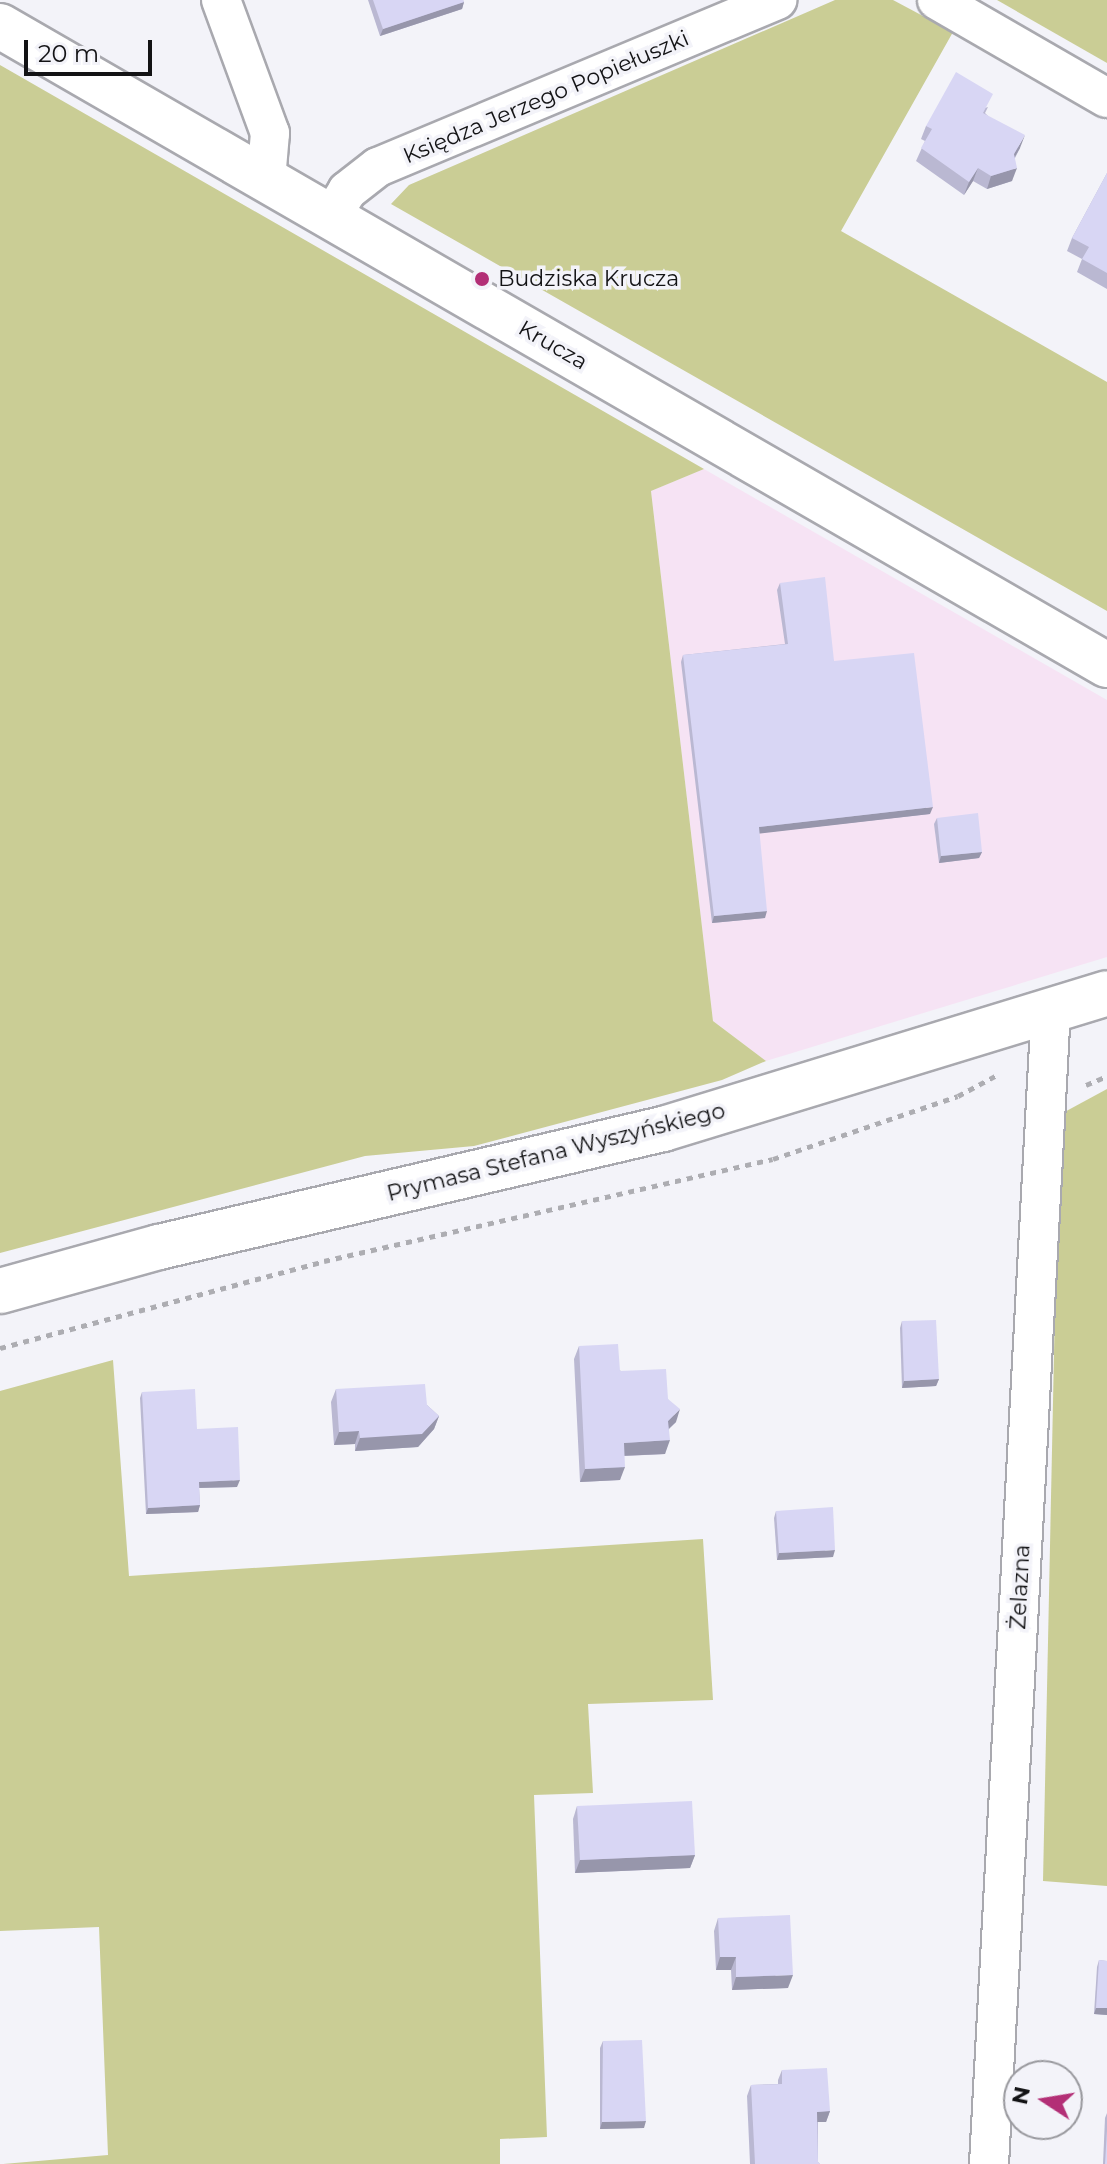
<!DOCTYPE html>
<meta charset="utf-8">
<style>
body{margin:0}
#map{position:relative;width:1107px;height:2164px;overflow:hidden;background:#f3f3f9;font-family:Montserrat,sans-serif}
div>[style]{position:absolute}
.industrial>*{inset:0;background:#f6e3f4}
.green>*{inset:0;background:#cacd95}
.path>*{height:5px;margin-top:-2.5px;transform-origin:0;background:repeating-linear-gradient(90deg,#adadb2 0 6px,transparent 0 12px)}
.roads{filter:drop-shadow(2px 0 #a9a9af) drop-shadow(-2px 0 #a9a9af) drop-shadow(0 2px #a9a9af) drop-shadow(0 -2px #a9a9af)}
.street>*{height:38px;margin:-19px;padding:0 19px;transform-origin:19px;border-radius:19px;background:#fff}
.secondary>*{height:44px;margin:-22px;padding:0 22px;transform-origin:22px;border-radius:22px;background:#fff}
.wall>*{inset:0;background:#bab8d2}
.shaded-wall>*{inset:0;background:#9796ab}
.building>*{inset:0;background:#d8d6f4}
.dots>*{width:22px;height:22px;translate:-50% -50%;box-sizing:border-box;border:4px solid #f3f3f9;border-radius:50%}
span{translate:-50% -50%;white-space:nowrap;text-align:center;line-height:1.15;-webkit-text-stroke:7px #f3f3f9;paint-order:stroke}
.street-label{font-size:22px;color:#131315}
.poi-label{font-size:22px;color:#131315}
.left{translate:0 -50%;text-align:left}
.north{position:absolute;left:1003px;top:2060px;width:80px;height:80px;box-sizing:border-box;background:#f3f3f9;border:2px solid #99999e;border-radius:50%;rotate:282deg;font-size:22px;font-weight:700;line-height:32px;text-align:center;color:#131315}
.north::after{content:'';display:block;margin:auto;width:28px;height:36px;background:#b32f76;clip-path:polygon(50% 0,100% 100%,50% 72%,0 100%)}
.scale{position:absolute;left:24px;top:40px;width:128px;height:36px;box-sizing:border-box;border:4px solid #131315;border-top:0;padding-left:10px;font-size:24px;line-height:28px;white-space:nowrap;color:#131315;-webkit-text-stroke:6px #f3f3f9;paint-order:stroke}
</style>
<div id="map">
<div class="industrial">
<div style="clip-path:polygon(704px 469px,1107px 700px,1107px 957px,766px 1061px,713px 1021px,651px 491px)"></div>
</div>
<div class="green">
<div style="clip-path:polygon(835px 0,893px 0,953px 32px,841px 231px,1107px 382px,1107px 611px,391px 204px,409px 185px)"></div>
<div style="clip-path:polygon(997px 0,1107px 0,1107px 63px)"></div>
<div style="clip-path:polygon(0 65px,704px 469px,651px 491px,713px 1021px,766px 1061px,722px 1080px,474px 1146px,365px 1156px,0 1253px)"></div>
<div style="clip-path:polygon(1107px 1089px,1107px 1886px,1043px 1881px,1059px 1115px)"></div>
<div style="clip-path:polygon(113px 1360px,129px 1576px,703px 1539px,713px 1700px,588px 1704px,593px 1793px,534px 1795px,547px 2137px,500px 2139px,500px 2164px,3px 2164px,108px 2155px,99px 1927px,0 1931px,0 1391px)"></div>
</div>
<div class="path">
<div style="left:1086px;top:1085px;width:23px;rotate:-23deg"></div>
<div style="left:0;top:1348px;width:335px;rotate:-15deg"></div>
<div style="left:324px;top:1261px;width:460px;rotate:-12.8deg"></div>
<div style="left:773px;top:1159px;width:195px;rotate:-18.8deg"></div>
<div style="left:958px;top:1096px;width:44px;rotate:-28.3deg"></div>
</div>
<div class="roads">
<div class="street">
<div style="left:221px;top:0;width:142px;rotate:69.8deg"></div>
<div style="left:270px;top:133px;width:47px;rotate:94.9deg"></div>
<div style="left:937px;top:0;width:196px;rotate:30deg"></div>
<div style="left:331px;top:217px;width:31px;rotate:-58deg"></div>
<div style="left:347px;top:191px;width:39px;rotate:-38deg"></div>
<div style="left:378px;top:167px;width:433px;rotate:-22.7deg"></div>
<div style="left:989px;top:2164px;width:1157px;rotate:-86.93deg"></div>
</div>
<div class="secondary">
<div style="left:0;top:26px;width:1278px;rotate:30deg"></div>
<div style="left:0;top:1291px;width:165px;rotate:-15.5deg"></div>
<div style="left:159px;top:1247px;width:518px;rotate:-13.18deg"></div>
<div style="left:663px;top:1129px;width:464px;rotate:-17deg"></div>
</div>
</div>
<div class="wall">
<div style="clip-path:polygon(368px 0,463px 0,464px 2px,462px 9px,380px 36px)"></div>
<div style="clip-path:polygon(988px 107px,985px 113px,1020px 148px,1015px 158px,1012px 181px,987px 189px,973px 181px,964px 195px,916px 161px,925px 141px,921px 139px,926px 126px)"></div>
<div style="clip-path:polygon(1107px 173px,1107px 289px,1077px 272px,1082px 259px,1067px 251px,1072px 238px)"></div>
<div style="clip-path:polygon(780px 583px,834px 661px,930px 814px,759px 833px,765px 918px,712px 923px,681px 662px,683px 655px,785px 644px,777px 590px)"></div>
<div style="clip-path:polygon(937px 818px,982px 852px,979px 858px,939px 863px,934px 824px)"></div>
<div style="clip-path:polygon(902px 1321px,939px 1379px,936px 1386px,902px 1388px,900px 1328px)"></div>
<div style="clip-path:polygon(579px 1346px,668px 1399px,676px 1422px,669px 1429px,665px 1454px,624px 1456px,620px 1480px,580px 1482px,574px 1359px)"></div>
<div style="clip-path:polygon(336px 1389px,427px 1405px,439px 1416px,434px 1429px,418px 1447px,355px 1451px,355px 1444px,334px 1445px,331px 1402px)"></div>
<div style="clip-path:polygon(142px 1392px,197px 1429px,237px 1487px,199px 1488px,200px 1505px,198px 1512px,146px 1514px,140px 1398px)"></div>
<div style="clip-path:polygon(776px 1511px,833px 1557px,777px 1560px,774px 1518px)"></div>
<div style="clip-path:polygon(577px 1806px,695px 1855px,690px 1868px,575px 1873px,573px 1819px)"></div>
<div style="clip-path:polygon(718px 1918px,788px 1988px,732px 1990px,731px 1970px,716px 1970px,714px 1931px)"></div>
<div style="clip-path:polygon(1099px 1960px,1107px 1961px,1107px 2015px,1094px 2014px,1097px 1967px)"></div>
<div style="clip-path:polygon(603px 2041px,644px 2128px,600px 2129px,600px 2048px)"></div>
<div style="clip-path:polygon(782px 2070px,830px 2111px,826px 2122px,818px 2122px,818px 2162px,820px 2164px,750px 2164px,747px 2096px,751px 2085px,778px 2084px,778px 2080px)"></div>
<div style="clip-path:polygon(1107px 2113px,1107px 2164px,1103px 2164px,1105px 2118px)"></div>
</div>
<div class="shaded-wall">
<div style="clip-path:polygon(464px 2px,462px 9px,380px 36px,383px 29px)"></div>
<div style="clip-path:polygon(1025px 135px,1020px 148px,1009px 167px,1014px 154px)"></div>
<div style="clip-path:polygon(978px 168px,973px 181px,964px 195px,969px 182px)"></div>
<div style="clip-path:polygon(1017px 168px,1012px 181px,987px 189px,991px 176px)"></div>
<div style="clip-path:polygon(933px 807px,930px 814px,756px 834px,759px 827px)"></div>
<div style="clip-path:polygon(982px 852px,979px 858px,939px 863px,941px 856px)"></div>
<div style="clip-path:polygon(767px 911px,765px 918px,712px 923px,714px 916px)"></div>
<div style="clip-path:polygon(939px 1379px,936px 1386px,902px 1388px,904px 1381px)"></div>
<div style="clip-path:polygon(680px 1409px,676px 1422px,663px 1434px,668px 1421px)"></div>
<div style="clip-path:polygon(439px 1416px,434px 1429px,418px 1447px,355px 1451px,360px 1438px)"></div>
<div style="clip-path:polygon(359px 1431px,355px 1444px,334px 1445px,339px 1432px)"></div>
<div style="clip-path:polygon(670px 1440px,665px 1454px,619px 1456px,624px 1443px)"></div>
<div style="clip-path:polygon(625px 1467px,620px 1480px,580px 1482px,585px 1469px)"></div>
<div style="clip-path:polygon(240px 1480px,237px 1487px,196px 1488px,199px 1482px)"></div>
<div style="clip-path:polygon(200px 1505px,198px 1512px,146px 1514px,148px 1508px)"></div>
<div style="clip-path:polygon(835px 1550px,833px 1557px,777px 1560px,779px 1553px)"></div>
<div style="clip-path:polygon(695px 1855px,690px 1868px,575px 1873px,580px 1860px)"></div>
<div style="clip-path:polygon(720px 1957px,736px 1957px,731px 1970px,716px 1970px)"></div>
<div style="clip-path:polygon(793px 1975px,788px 1988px,732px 1990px,736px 1977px)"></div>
<div style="clip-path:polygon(1096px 2008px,1107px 2008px,1107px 2015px,1094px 2014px)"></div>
<div style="clip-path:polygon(830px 2111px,826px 2122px,814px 2122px,817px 2112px)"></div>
<div style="clip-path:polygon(646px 2121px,644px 2128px,600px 2129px,602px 2122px)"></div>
</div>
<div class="building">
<div style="clip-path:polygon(373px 0,463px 0,464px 2px,383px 29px)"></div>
<div style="clip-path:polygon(956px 72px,993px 94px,983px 113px,1025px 135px,1014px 154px,1017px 168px,991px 176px,978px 168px,969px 182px,921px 148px,932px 129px,926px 126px)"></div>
<div style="clip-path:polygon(1107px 173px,1107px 273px,1082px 259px,1089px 247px,1072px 238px)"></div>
<div style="clip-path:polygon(825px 577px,834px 661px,914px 653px,933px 807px,759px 827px,767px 911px,714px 916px,683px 655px,788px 644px,780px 583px)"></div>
<div style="clip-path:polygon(978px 813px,982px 852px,941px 856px,937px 818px)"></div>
<div style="clip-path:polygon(936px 1320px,939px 1379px,904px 1381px,902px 1321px)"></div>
<div style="clip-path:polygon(618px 1344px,620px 1371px,666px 1369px,668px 1399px,680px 1409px,668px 1421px,670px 1440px,624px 1443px,625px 1467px,585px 1469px,579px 1346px)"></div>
<div style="clip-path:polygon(425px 1384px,427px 1405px,439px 1416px,422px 1434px,360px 1438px,359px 1431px,339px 1432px,336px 1389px)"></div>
<div style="clip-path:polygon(195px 1389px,197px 1429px,238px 1427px,240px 1480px,199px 1482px,200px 1505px,148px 1508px,142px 1392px)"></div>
<div style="clip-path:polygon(833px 1507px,835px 1550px,779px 1553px,776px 1511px)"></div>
<div style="clip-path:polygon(692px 1801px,695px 1855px,580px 1860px,577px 1806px)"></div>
<div style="clip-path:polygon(790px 1915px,793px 1975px,736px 1977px,736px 1957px,720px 1957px,718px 1918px)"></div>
<div style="clip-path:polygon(1099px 1960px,1107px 1961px,1107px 2008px,1096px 2008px)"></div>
<div style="clip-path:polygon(642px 2040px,646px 2121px,602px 2122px,603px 2041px)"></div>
<div style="clip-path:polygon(827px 2068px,830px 2111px,817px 2112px,818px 2162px,820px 2164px,755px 2164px,751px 2085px,782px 2084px,782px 2070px)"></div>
<div style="clip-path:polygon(1107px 2130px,1107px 2164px,1105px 2164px)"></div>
</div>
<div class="dots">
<div style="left:482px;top:279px;background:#b32f76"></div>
</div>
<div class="street-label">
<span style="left:546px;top:97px;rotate:-23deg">Księdza Jerzego Popiełuszki</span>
<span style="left:553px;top:345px;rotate:30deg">Krucza</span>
<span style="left:556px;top:1152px;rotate:-14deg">Prymasa Stefana Wyszyńskiego</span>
<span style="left:1020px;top:1587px;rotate:-87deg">Żelazna</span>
</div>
<div class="poi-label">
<span class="left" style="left:498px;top:279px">Budziska Krucza</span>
</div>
<div class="north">N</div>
<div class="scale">20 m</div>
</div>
